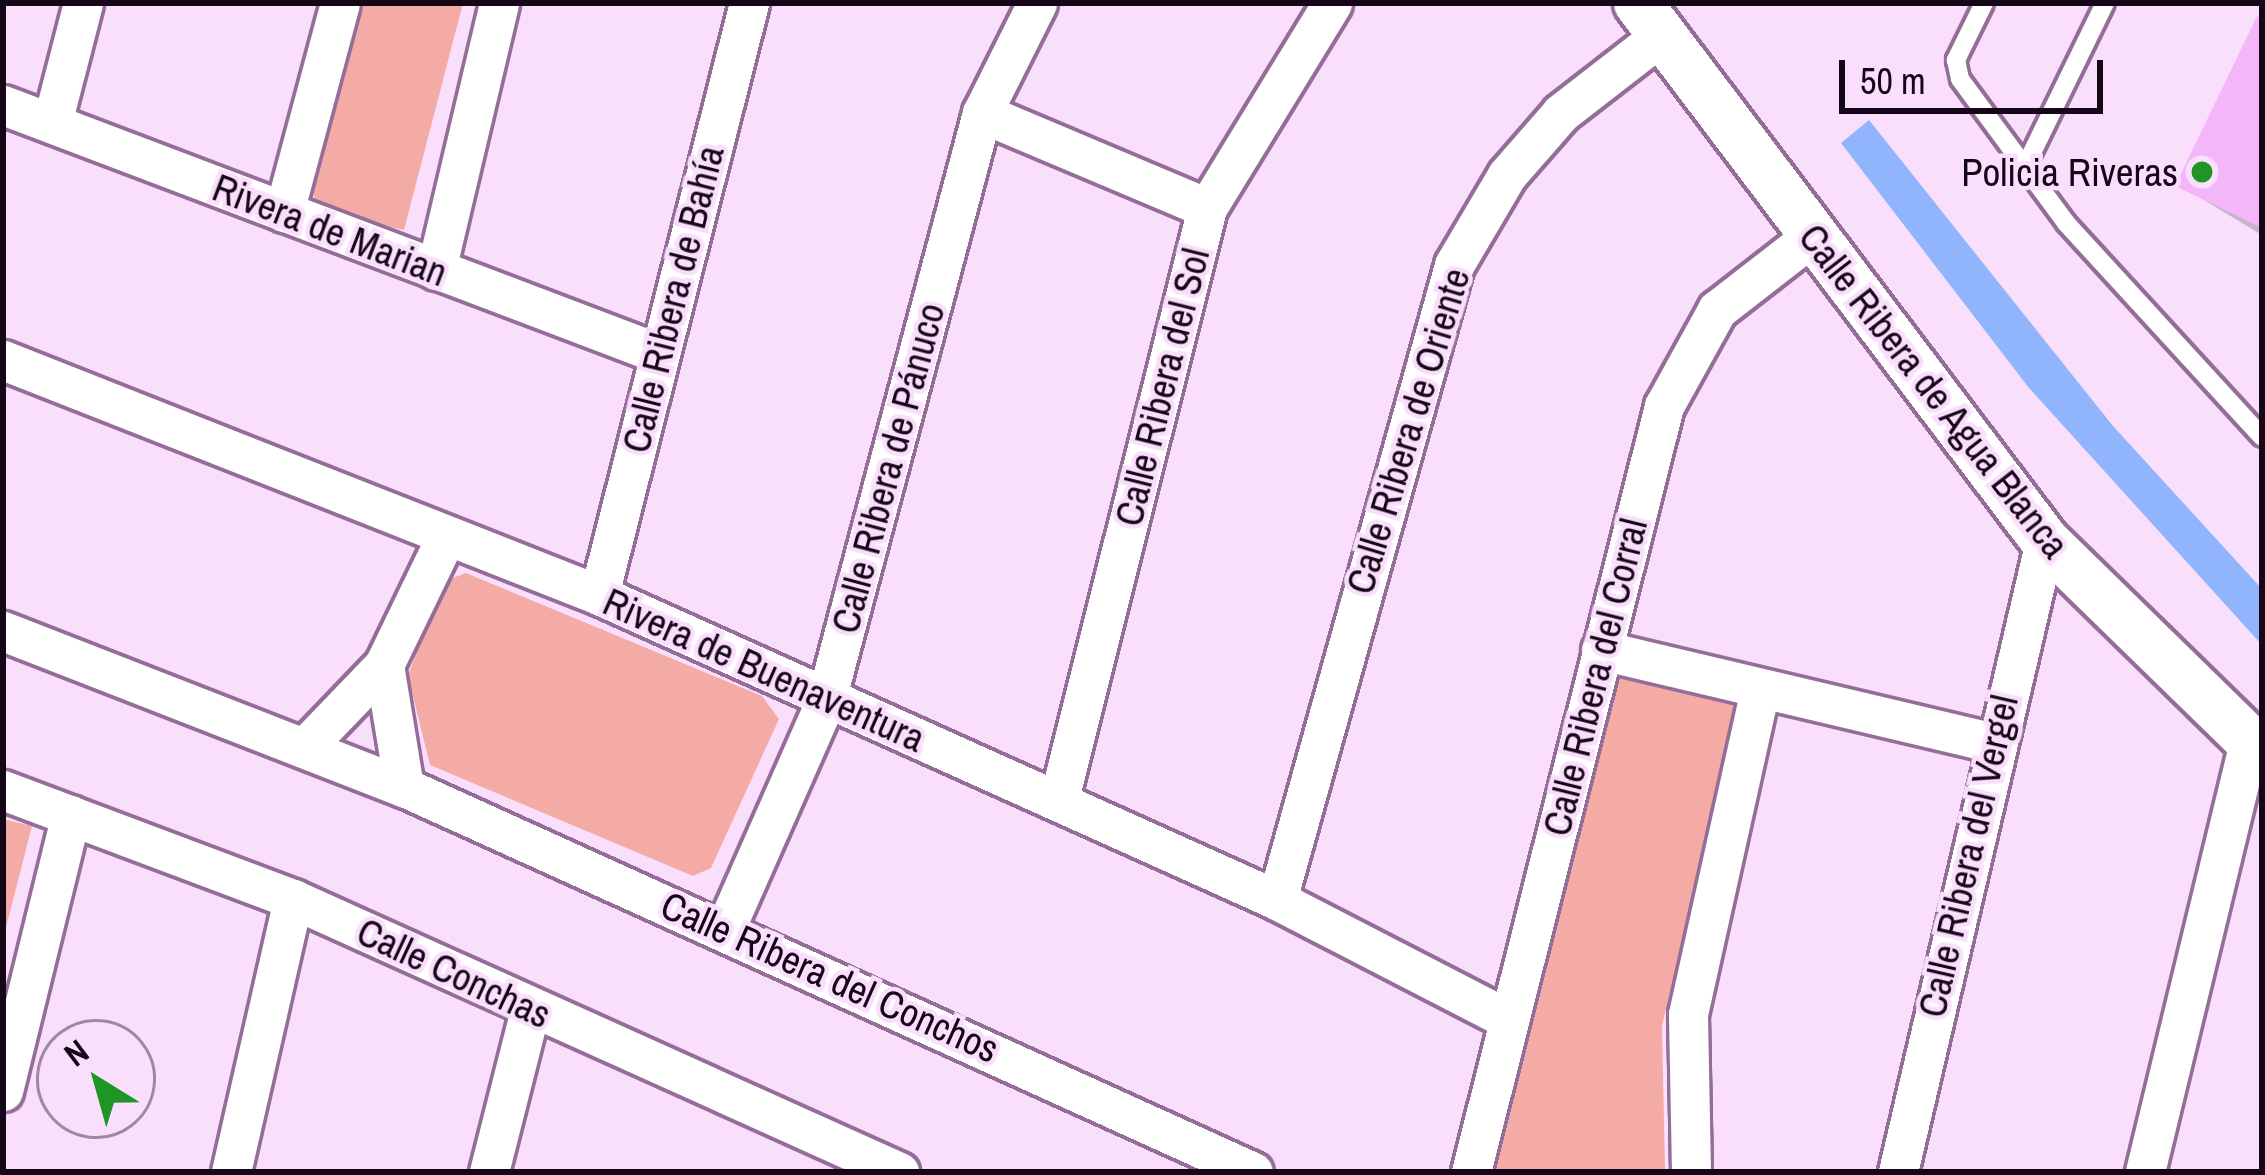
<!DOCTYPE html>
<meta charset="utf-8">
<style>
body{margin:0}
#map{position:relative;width:2265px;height:1175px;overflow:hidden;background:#fadffd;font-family:"Archivo Narrow",sans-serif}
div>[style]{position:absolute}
.green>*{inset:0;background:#f4aba6}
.water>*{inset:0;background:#91b5fd}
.shadow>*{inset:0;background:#0003}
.building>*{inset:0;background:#f3b7f9}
.roads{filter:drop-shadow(3px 0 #956d99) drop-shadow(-3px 0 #956d99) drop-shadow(0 3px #956d99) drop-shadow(0 -3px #956d99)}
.service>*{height:18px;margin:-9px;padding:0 9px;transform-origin:9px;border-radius:9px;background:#fff}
.minor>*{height:39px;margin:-19.5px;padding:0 19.5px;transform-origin:19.5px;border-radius:19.5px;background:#fff}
.tertiary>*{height:48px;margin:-24px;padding:0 24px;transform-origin:24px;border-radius:24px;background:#fff}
.dots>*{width:33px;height:33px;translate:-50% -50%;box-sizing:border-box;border:6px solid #fadffd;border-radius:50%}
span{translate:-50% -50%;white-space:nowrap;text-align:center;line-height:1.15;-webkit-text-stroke:9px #fadffd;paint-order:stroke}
.poi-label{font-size:39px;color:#160718}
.right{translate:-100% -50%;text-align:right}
.street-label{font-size:39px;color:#160718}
.frame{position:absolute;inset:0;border:6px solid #160718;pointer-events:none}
.north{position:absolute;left:36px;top:1019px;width:120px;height:120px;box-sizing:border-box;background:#fadffd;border:3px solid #9f89a1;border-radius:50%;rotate:323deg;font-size:33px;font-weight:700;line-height:48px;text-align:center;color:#160718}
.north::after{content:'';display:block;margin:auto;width:42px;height:54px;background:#1e9525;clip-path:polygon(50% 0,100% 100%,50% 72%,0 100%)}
.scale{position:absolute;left:1839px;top:60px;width:264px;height:54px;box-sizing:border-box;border:6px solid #160718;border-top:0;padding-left:15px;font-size:36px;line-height:42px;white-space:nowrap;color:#160718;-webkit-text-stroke:9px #fadffd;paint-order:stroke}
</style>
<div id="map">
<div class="green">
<div style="clip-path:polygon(360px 3px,463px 3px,404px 230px,319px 211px,313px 194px)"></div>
<div style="clip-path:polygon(466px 573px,762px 696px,779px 719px,711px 868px,693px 876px,430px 765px,408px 676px,442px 582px)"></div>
<div style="clip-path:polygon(1616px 663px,1720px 689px,1739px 705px,1662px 1026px,1665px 1172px,1487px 1172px)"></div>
<div style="clip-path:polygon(3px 819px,32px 826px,3px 939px)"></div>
</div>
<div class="water">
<div style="clip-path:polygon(1869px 120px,2113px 426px,2262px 589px,2262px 645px,2029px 388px,1841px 143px)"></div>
</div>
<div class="shadow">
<div style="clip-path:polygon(2262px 21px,2262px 235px,2179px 185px)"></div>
</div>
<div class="building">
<div style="clip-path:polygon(2257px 16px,2262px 18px,2262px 228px,2175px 186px)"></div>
</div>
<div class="roads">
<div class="service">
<div style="left:1984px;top:3px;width:64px;rotate:116.2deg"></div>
<div style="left:1956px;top:60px;width:19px;rotate:78deg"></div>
<div style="left:1960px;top:79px;width:179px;rotate:53.6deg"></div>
<div style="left:2066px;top:223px;width:290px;rotate:47.5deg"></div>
<div style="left:2025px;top:167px;width:182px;rotate:-64deg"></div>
</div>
<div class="minor">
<div style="left:3px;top:105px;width:700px;rotate:20.74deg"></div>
<div style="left:982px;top:113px;width:244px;rotate:22.9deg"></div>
<div style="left:52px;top:123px;width:124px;rotate:-75.5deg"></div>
<div style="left:284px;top:212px;width:216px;rotate:-75deg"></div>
<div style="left:436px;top:270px;width:274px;rotate:-76.7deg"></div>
<div style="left:3px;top:360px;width:641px;rotate:21.52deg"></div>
<div style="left:599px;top:595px;width:743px;rotate:24.22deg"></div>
<div style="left:1277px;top:900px;width:261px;rotate:27.3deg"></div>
<div style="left:599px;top:595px;width:611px;rotate:-75.78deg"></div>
<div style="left:3px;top:631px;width:430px;rotate:21.3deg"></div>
<div style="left:404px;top:787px;width:932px;rotate:24.39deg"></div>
<div style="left:1601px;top:650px;width:401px;rotate:13.3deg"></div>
<div style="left:384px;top:665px;width:124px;rotate:80.7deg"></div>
<div style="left:307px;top:745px;width:111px;rotate:-46.1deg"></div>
<div style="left:384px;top:665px;width:140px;rotate:-64.2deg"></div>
<div style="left:3px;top:790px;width:310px;rotate:20.6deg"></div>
<div style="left:293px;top:899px;width:665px;rotate:24.25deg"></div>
<div style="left:1059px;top:799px;width:609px;rotate:-75.94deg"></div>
<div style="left:1207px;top:208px;width:240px;rotate:-58.6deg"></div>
<div style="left:1277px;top:900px;width:659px;rotate:-74.42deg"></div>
<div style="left:1454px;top:265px;width:104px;rotate:-59.5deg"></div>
<div style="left:1507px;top:175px;width:82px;rotate:-48.9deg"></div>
<div style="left:1561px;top:113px;width:129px;rotate:-37.8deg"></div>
<div style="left:725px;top:929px;width:250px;rotate:-66.2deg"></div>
<div style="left:826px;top:700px;width:607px;rotate:-75.12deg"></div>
<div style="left:982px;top:113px;width:123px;rotate:-63.4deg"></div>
<div style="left:3px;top:1091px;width:284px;rotate:-76.2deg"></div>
<div style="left:231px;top:1172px;width:280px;rotate:-77.2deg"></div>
<div style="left:489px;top:1172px;width:167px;rotate:-75.8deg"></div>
<div style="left:1471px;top:1172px;width:790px;rotate:-75.86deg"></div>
<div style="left:1664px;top:406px;width:110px;rotate:-61.1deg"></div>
<div style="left:1717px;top:310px;width:120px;rotate:-37.9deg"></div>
<div style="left:1691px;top:1172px;width:158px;rotate:-91.1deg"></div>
<div style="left:1688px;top:1014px;width:332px;rotate:-77.5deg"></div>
<div style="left:1898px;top:1172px;width:648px;rotate:-76.89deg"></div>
<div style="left:2145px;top:1172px;width:442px;rotate:-76.4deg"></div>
</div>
<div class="tertiary">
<div style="left:1638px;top:3px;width:675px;rotate:52.89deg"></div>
<div style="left:2045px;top:541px;width:303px;rotate:44.3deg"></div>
</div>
</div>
<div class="dots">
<div style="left:2202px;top:172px;background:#1e9525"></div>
</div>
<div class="poi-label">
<span class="right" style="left:2178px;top:172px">Policia Riveras</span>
</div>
<div class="street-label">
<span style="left:330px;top:230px;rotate:21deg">Rivera de Marian</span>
<span style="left:673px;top:299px;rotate:-76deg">Calle Ribera de Bahía</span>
<span style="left:1162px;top:387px;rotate:-76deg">Calle Ribera del Sol</span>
<span style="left:1934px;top:391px;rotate:52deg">Calle Ribera de Agua Blanca</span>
<span style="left:1408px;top:431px;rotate:-73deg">Calle Ribera de Oriente</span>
<span style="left:888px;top:468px;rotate:-75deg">Calle Ribera de Pánuco</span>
<span style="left:764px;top:670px;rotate:24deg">Rivera de Buenaventura</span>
<span style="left:1595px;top:677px;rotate:-76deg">Calle Ribera del Corral</span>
<span style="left:1968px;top:856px;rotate:-77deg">Calle Ribera del Vergel</span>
<span style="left:454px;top:973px;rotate:25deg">Calle Conchas</span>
<span style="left:830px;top:977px;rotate:24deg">Calle Ribera del Conchos</span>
</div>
<div class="frame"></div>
<div class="north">N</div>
<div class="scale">50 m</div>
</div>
